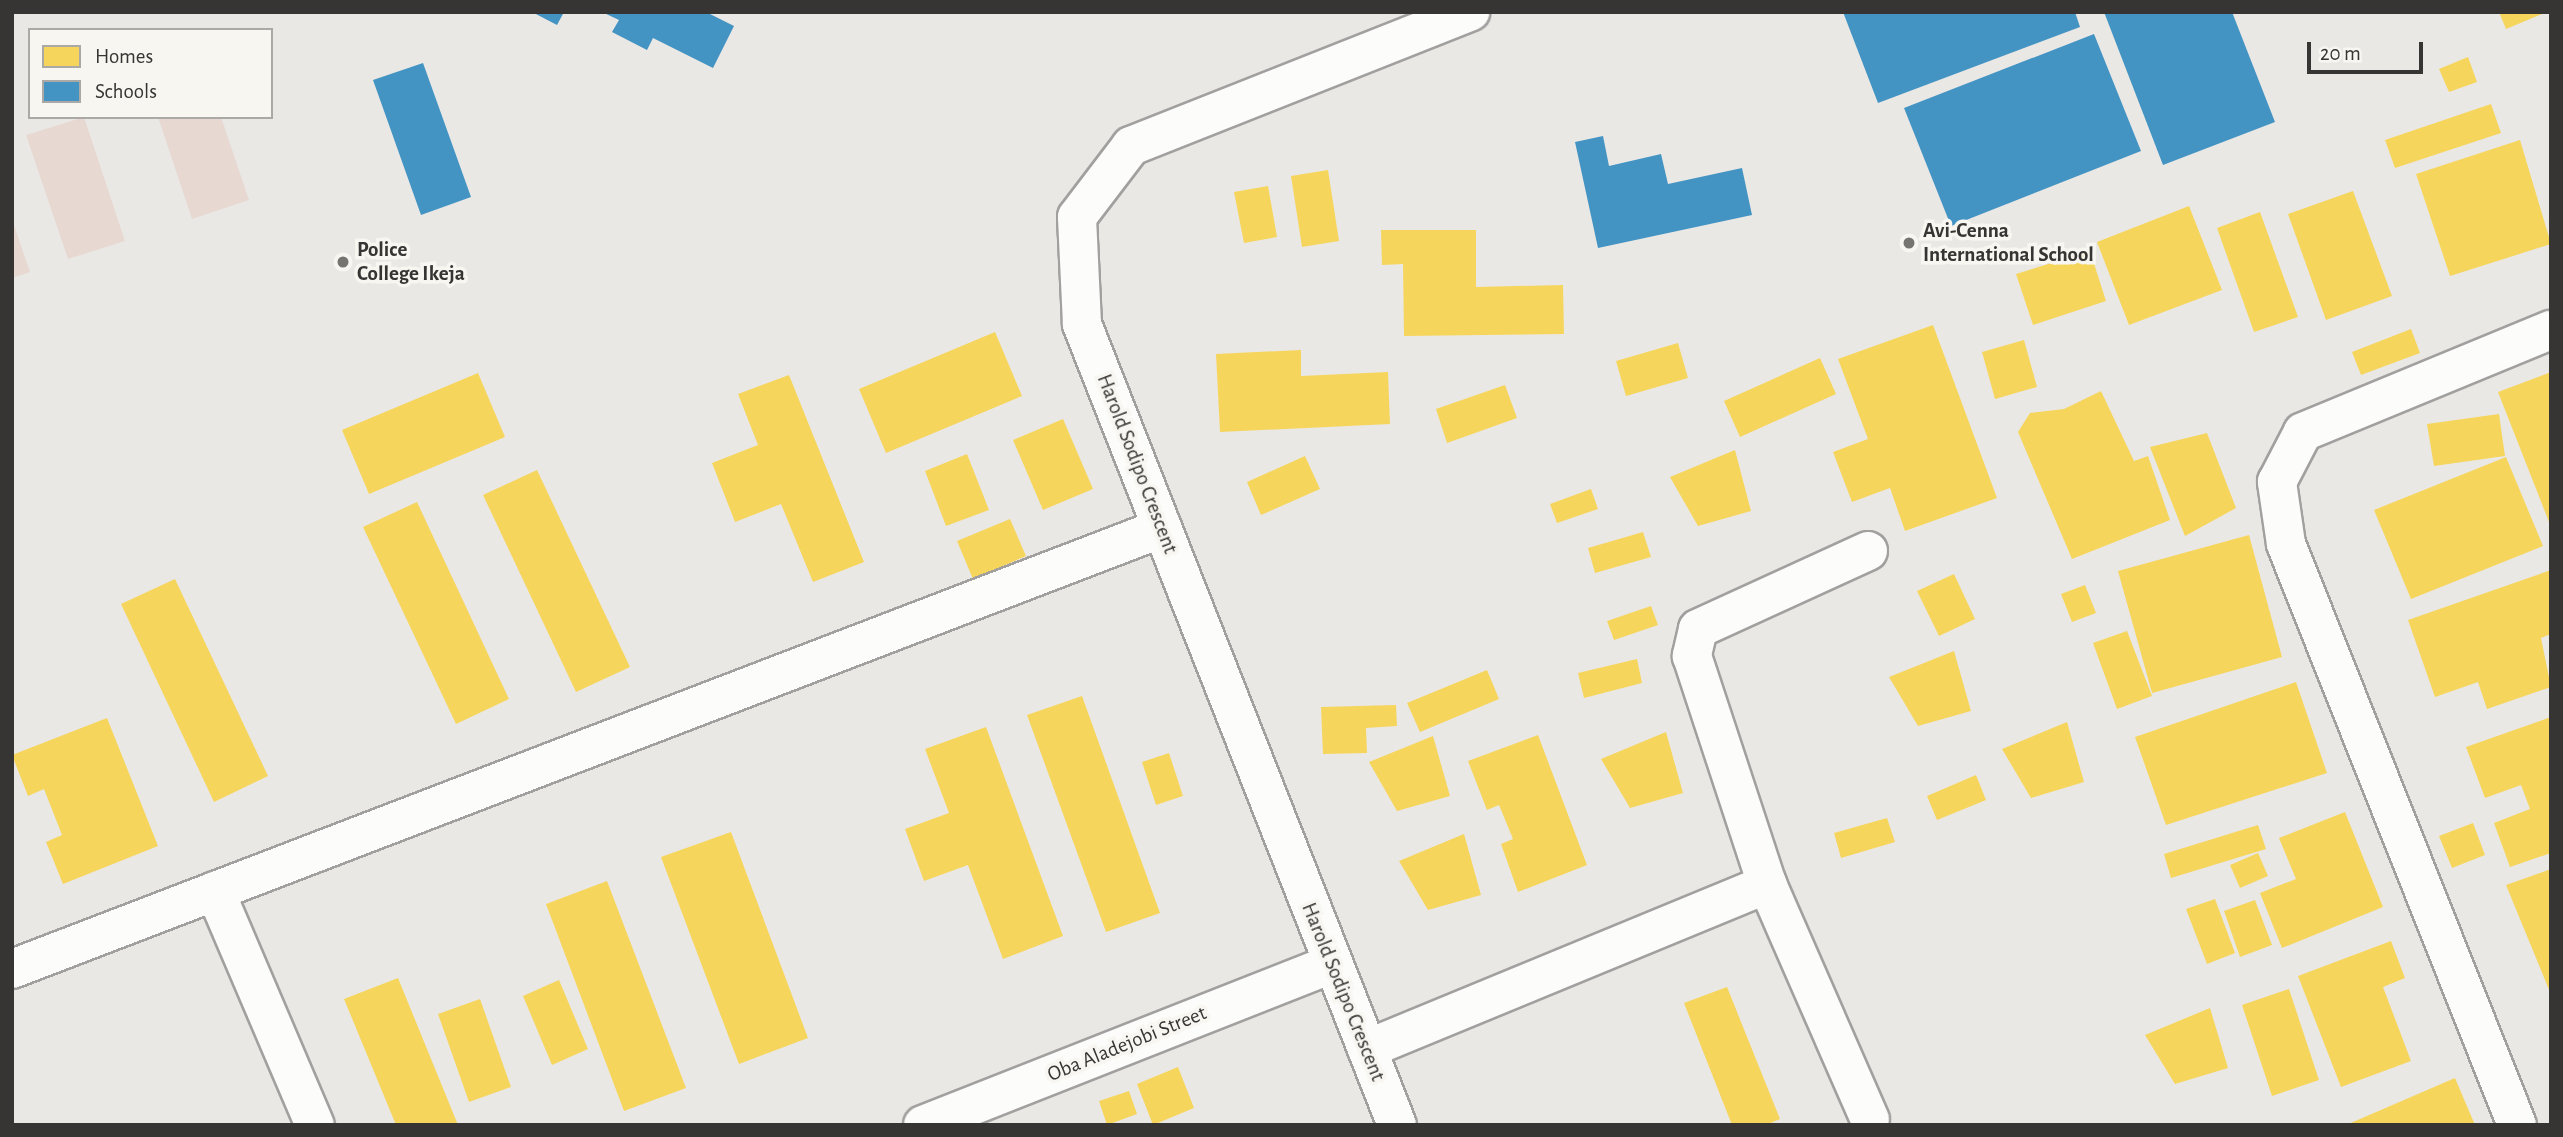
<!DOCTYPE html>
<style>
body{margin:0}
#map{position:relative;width:2563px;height:1137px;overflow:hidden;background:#eae8e5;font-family:"Alegreya Sans",sans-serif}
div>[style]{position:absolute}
.green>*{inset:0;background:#e7d8d2}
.homes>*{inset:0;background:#f6d55c}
.schools>*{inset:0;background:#4393c3}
.roads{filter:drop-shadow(2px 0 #a2a09f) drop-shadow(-2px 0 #a2a09f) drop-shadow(0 2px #a2a09f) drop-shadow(0 -2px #a2a09f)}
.minor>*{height:38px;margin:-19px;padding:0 19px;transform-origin:19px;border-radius:19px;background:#fcfcfb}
.dots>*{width:19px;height:19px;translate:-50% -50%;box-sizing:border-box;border:4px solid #f8f6f1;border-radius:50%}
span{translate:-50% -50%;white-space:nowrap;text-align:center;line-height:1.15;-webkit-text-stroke:7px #f8f6f1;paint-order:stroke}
.poi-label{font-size:21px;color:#363533;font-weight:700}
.left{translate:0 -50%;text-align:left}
.street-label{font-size:21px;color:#363533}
.frame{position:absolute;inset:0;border:14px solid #363533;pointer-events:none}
.legend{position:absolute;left:28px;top:28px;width:245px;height:91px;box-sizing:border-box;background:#f8f6f1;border:2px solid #aaa9a5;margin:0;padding:9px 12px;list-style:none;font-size:21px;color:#363533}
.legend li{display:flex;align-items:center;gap:14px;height:35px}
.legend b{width:35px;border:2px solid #aaa9a5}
.scale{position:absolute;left:2307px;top:42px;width:116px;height:32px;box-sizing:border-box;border:4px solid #363533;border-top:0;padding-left:9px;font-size:21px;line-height:24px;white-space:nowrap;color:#363533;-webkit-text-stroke:5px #f8f6f1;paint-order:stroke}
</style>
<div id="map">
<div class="green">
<div style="clip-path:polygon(84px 117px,125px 241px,68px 259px,26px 135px)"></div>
<div style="clip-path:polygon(158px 117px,221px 117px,249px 200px,192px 219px)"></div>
<div style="clip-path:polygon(12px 219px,30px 272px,12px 278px)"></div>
</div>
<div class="homes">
<div style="clip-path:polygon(2499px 12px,2547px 12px,2506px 29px)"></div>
<div style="clip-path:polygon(2468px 57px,2477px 82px,2449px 92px,2439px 69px)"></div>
<div style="clip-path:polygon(2491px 104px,2501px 133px,2395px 168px,2385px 140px)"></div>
<div style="clip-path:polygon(2520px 140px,2551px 244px,2450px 276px,2416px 174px)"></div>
<div style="clip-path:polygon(1328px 170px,1339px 241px,1302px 247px,1291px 176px)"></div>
<div style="clip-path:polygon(1268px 186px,1277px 237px,1244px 243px,1234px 192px)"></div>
<div style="clip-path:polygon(2353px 191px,2392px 296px,2326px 320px,2288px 214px)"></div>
<div style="clip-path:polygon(2189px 206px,2222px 290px,2129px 325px,2097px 242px)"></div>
<div style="clip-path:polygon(2260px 212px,2298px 317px,2254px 332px,2217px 228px)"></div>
<div style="clip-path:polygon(1381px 230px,1476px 230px,1476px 287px,1563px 285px,1564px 334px,1404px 336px,1403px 264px,1382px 265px)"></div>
<div style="clip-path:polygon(2090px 251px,2106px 301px,2033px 325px,2016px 274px)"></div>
<div style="clip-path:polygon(1933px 325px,1997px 498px,1905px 531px,1890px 488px,1852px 502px,1833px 452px,1868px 439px,1838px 359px)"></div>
<div style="clip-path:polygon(2411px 329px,2420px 353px,2361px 375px,2352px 352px)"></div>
<div style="clip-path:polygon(995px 332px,1022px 396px,886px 453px,859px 389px)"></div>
<div style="clip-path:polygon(2024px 340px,2037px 387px,1995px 399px,1982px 352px)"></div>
<div style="clip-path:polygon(1678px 343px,1688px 378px,1626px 396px,1616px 361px)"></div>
<div style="clip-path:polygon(1301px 350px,1301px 376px,1388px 372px,1390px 424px,1220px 432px,1216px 354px)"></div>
<div style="clip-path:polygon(1820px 358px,1836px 394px,1740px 437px,1724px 401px)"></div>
<div style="clip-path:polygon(2551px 372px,2551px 527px,2498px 392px)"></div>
<div style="clip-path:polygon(478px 373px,505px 437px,369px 494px,342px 430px)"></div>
<div style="clip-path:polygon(789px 375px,864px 562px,813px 582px,781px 504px,735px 522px,712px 463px,758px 445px,738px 394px)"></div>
<div style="clip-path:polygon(1505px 385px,1517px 418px,1447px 443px,1436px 409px)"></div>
<div style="clip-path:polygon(2101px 391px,2134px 461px,2148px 456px,2170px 520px,2072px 559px,2018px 432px,2030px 413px,2064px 409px)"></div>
<div style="clip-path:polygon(2499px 414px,2505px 456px,2434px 466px,2427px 424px)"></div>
<div style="clip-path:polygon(1063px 419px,1093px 489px,1043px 510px,1013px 440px)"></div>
<div style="clip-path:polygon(2207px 433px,2236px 508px,2185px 536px,2150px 447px)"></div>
<div style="clip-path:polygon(1735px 450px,1751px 511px,1698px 526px,1670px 477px)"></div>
<div style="clip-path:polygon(967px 454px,989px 510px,946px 526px,925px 471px)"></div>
<div style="clip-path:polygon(1305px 456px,1320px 489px,1261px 515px,1247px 482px)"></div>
<div style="clip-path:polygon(2506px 457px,2543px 546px,2411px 599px,2374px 510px)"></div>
<div style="clip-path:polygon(537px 470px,630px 667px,576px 692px,483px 495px)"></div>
<div style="clip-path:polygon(1591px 489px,1598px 509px,1557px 523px,1550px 504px)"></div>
<div style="clip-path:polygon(417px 502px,509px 699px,456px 724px,363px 527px)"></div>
<div style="clip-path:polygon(1010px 519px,1026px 556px,973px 579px,957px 541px)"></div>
<div style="clip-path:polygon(1643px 532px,1651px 557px,1595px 573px,1588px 548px)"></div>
<div style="clip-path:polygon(2249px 535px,2282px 657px,2152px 693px,2118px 571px)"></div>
<div style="clip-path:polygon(2551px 570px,2551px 634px,2541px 638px,2551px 687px,2487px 709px,2478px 682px,2435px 697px,2408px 620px)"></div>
<div style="clip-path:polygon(1954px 574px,1975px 619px,1939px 636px,1917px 591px)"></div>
<div style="clip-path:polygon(175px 579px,268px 776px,214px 802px,121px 604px)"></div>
<div style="clip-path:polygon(2085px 585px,2096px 613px,2072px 622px,2061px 594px)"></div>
<div style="clip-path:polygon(1651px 606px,1658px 625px,1614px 640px,1607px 621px)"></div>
<div style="clip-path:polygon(2127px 631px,2152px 696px,2117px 709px,2093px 643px)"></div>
<div style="clip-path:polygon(1954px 651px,1971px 711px,1918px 726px,1889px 677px)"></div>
<div style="clip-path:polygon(1637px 659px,1642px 683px,1584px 698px,1578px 673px)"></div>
<div style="clip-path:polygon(1487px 670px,1499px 699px,1420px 732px,1407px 703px)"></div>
<div style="clip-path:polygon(2296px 682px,2327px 773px,2166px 825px,2135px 737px)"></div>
<div style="clip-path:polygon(1082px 696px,1160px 913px,1106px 932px,1027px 715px)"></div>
<div style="clip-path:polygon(1396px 705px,1397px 726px,1366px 728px,1367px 753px,1323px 754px,1321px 707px)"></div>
<div style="clip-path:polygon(2551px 717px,2551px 853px,2510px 867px,2494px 823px,2530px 809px,2521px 785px,2485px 798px,2466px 747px)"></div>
<div style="clip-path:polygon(107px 718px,158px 846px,63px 884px,46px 842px,62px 835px,44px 789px,28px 796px,12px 755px)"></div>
<div style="clip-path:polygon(2067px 722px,2084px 782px,2031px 798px,2002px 749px)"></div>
<div style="clip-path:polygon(986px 727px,1063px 936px,1003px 959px,968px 865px,924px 881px,905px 829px,949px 813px,925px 749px)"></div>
<div style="clip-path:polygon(1666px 732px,1683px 793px,1630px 808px,1601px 759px)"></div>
<div style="clip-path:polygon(1538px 735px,1587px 865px,1518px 892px,1501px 844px,1513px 839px,1499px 805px,1487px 810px,1468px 761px)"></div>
<div style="clip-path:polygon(1433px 736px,1450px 796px,1397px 811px,1369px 762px)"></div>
<div style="clip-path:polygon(1169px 753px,1183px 796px,1156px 805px,1142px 762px)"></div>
<div style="clip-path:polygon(1976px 775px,1986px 800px,1937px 820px,1927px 796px)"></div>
<div style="clip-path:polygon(2345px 812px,2383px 907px,2282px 948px,2260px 893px,2296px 879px,2279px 838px)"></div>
<div style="clip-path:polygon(1887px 818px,1895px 842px,1841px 858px,1834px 833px)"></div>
<div style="clip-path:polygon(2473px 823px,2485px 855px,2452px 868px,2439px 836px)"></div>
<div style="clip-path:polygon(2258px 825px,2266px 849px,2171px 878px,2164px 854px)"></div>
<div style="clip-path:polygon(731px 832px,808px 1038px,739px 1064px,661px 857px)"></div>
<div style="clip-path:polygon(1464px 834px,1481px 895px,1428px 910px,1399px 861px)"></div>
<div style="clip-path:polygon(2258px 853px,2268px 876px,2240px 888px,2230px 865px)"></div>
<div style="clip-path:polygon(2551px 869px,2551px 992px,2550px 992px,2506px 885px)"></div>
<div style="clip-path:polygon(607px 881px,686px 1088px,624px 1111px,546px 904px)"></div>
<div style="clip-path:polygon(2215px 899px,2235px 953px,2207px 964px,2186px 909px)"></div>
<div style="clip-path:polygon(2255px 900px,2272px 945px,2240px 957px,2224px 911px)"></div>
<div style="clip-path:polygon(2391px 941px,2405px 978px,2383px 987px,2411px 1061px,2341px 1087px,2298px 976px)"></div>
<div style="clip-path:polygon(398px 978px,458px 1125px,396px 1125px,344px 999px)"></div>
<div style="clip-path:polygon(559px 980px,588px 1049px,552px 1065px,523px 996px)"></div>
<div style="clip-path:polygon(1727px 987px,1780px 1119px,1766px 1125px,1732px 1125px,1684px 1003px)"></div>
<div style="clip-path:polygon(2289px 989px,2319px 1080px,2272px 1096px,2242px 1005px)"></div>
<div style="clip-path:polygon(480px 999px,511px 1087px,469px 1102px,438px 1014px)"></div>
<div style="clip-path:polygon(2210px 1008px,2228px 1068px,2175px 1084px,2145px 1035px)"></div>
<div style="clip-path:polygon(1178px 1067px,1194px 1108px,1153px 1125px,1137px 1084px)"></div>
<div style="clip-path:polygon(2455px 1078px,2475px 1125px,2346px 1125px)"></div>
<div style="clip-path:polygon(1129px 1091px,1137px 1114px,1107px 1125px,1099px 1101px)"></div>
</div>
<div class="schools">
<div style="clip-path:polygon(532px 12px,564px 12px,557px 25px)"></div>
<div style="clip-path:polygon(602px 12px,706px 12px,734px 26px,713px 68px,653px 38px,647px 50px,612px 32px,619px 20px)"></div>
<div style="clip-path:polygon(1843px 12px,2075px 12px,2080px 27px,1878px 103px)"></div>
<div style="clip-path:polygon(2104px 12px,2232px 12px,2275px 122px,2163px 165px)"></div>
<div style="clip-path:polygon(2094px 34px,2141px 151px,1951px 226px,1904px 108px)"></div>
<div style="clip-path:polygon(423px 63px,471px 197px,421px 215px,373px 80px)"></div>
<div style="clip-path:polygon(1603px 136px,1609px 166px,1661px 154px,1668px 184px,1742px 168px,1752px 215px,1598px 248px,1575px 142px)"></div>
</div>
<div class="roads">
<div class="minor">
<div style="left:1868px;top:551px;width:187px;rotate:155.4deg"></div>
<div style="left:1698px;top:629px;width:28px;rotate:103deg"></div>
<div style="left:1692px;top:656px;width:240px;rotate:71.8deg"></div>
<div style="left:1767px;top:884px;width:257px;rotate:66.4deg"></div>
<div style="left:215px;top:891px;width:254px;rotate:66.9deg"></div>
<div style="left:12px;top:969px;width:1232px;rotate:-20.98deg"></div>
<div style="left:1367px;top:1049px;width:433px;rotate:-22.4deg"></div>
<div style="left:923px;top:1125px;width:439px;rotate:-21.5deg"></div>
<div style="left:1397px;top:1125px;width:861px;rotate:-111.47deg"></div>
<div style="left:1082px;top:324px;width:107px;rotate:-92.7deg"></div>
<div style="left:1077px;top:217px;width:89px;rotate:-52.7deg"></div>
<div style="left:1131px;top:146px;width:365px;rotate:-21.6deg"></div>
<div style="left:2517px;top:1125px;width:625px;rotate:-111.68deg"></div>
<div style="left:2286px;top:544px;width:63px;rotate:-98.3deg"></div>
<div style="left:2277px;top:482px;width:56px;rotate:-62.5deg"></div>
<div style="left:2303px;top:432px;width:268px;rotate:-22.4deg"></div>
</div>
</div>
<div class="dots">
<div style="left:1909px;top:243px;background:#757471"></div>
<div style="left:343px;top:262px;background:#757471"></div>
</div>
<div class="poi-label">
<span class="left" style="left:1923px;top:243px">Avi-Cenna<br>International School</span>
<span class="left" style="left:357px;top:262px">Police<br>College Ikeja</span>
</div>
<div class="street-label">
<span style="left:1137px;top:464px;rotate:69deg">Harold Sodipo Crescent</span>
<span style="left:1343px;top:992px;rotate:68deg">Harold Sodipo Crescent</span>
<span style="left:1127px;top:1044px;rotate:-22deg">Oba Aladejobi Street</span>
</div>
<div class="frame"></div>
<ul class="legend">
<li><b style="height:19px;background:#f6d55c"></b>Homes</li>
<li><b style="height:19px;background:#4393c3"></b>Schools</li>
</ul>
<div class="scale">20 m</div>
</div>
